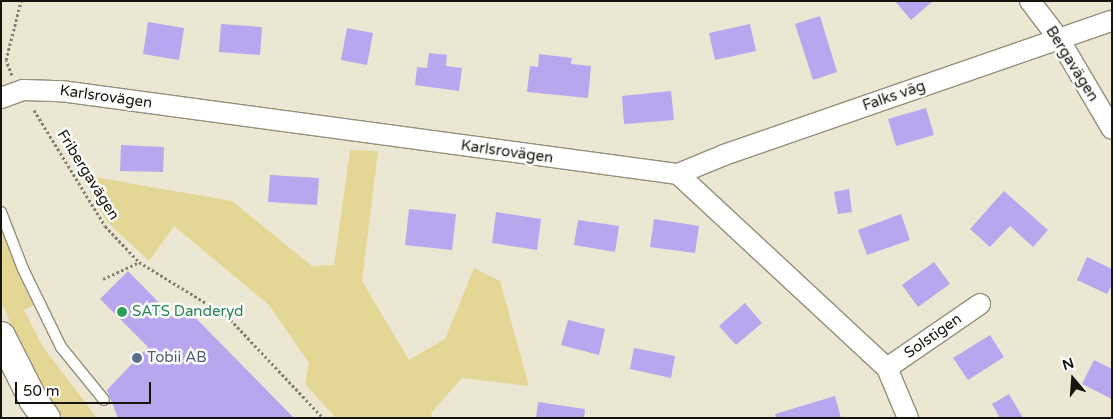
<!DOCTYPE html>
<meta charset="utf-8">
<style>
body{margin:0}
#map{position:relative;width:1113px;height:419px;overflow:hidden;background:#ece7d2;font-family:"Varela Round",sans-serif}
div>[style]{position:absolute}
.green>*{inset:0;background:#e4d796}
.building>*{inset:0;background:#b8a7ee}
.path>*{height:3px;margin-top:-1.5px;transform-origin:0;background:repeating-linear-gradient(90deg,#838071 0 2.5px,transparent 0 5px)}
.roads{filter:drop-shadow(1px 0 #94907c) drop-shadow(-1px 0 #94907c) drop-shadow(0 1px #94907c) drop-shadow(0 -1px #94907c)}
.service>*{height:10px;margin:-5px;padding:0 5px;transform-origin:5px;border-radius:5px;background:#fff}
.minor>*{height:20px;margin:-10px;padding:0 10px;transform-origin:10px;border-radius:10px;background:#fff}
.motorway>*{height:28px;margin:-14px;padding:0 14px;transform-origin:14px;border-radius:14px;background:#fff}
.dots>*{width:14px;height:14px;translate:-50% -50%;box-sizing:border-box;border:2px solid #fff;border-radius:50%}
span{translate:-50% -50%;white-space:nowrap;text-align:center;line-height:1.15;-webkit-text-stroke:5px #fff;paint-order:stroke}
.street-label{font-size:15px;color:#16150d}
.leisure-label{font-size:15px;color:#27864d}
.left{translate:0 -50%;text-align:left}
.service-label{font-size:15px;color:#4e5e75}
.frame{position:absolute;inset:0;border:2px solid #16150d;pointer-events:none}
.north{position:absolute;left:1048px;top:354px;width:50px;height:50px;-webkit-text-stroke:4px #fff;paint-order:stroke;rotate:342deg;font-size:14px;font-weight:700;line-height:20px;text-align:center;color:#16150d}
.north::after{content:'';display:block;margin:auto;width:18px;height:22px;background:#16150d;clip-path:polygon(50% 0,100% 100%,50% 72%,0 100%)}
.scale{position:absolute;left:15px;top:382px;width:136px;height:22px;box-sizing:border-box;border:2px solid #16150d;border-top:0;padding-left:6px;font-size:15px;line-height:18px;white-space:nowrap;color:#16150d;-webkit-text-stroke:4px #fff;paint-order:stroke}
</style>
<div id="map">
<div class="green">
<div style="clip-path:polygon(350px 150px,378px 151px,362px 281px,409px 360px,445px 339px,474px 268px,500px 281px,529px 386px,462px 378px,431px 413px,433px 418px,336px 418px,305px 384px,309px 363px,269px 305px,174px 226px,149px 261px,107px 222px,81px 177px,88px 176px,232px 201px,312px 266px,334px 265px)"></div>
<div style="clip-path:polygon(1px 229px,34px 305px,24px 310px,43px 347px,97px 418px,64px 418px,50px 401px,10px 322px,1px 301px)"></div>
</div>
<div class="building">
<div style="clip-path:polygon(895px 1px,933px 1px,911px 20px)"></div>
<div style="clip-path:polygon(820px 16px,837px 72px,813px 80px,795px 24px)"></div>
<div style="clip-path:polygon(148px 22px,184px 28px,179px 60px,143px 54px)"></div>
<div style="clip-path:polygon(221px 24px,262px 27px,260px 55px,219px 52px)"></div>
<div style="clip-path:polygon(750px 24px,756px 51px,715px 60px,709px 33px)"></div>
<div style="clip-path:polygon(347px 28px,373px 33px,367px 65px,341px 60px)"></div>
<div style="clip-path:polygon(429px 53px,447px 55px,446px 66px,462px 68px,459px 91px,415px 85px,417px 67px,427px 68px)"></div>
<div style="clip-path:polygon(539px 54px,572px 58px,571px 64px,591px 66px,588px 98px,527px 92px,530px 66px,538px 67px)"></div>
<div style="clip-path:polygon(671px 91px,674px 120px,624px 124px,622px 96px)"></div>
<div style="clip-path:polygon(926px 108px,934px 135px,896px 146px,888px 119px)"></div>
<div style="clip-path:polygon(121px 145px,164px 147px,163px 172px,120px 171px)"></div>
<div style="clip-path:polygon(270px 175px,319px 178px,317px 205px,268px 202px)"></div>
<div style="clip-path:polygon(849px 189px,852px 212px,838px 214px,834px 192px)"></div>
<div style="clip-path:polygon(1004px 191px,1048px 230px,1033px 247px,1010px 226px,990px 247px,970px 229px)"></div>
<div style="clip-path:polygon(409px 209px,456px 214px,452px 250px,405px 245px)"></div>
<div style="clip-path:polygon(496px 212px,541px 219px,537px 250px,492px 243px)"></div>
<div style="clip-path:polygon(901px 214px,910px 240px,867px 255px,858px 230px)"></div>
<div style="clip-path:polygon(654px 219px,699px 226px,695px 253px,650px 247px)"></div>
<div style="clip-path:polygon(578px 220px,619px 226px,615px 252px,574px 245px)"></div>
<div style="clip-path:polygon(1087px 257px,1112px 269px,1112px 285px,1107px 294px,1077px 280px)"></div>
<div style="clip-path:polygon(934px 262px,950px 284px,918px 307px,902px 285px)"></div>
<div style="clip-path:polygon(128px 271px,173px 317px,184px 306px,294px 418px,118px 418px,107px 390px,148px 347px,100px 299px)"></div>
<div style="clip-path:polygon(745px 303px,762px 323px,736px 345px,719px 326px)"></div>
<div style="clip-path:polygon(568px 320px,605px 329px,599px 355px,561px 345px)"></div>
<div style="clip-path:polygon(990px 335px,1004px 357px,968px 380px,953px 358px)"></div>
<div style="clip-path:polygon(634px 348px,675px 356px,671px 378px,630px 369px)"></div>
<div style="clip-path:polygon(1094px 360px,1112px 369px,1112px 399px,1082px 384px)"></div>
<div style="clip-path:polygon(1009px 394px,1023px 418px,1000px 418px,992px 404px)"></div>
<div style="clip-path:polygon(835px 396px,841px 418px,776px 418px,775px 414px)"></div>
<div style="clip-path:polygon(538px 402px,585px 409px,584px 418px,536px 418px)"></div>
</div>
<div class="path">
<div style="left:12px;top:75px;width:16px;rotate:-112deg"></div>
<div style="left:6px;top:60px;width:61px;rotate:-75.7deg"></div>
<div style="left:34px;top:110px;width:136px;rotate:58.5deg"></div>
<div style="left:105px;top:226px;width:50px;rotate:46.6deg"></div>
<div style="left:139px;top:262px;width:103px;rotate:31.5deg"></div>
<div style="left:227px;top:316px;width:140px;rotate:46.7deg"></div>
<div style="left:103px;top:279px;width:40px;rotate:-25deg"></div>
</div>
<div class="roads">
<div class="service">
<div style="left:1px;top:212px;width:61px;rotate:68.9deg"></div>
<div style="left:23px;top:269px;width:87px;rotate:64deg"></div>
<div style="left:61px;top:347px;width:68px;rotate:50.9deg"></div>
</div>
<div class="minor">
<div style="left:1030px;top:1px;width:48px;rotate:52.7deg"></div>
<div style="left:1059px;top:39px;width:104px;rotate:59.5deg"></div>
<div style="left:1px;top:98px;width:23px;rotate:-20deg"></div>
<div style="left:23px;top:90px;width:38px;rotate:2deg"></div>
<div style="left:61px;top:91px;width:623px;rotate:7.66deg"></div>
<div style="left:678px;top:174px;width:285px;rotate:42.9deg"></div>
<div style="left:887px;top:368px;width:54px;rotate:67.2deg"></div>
<div style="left:678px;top:174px;width:50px;rotate:-22.4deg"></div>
<div style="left:724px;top:155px;width:410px;rotate:-19.1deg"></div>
<div style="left:887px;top:368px;width:113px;rotate:-34.5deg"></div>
</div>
<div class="motorway">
<div style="left:1px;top:336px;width:73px;rotate:63.1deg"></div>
<div style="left:34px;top:401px;width:21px;rotate:55deg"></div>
</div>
</div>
<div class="dots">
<div style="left:122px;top:312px;background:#2e9e5b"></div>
<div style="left:137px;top:358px;background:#5c6f8a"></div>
</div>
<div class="street-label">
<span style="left:1072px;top:64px;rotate:58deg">Bergavägen</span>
<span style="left:894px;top:96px;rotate:-19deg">Falks väg</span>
<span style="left:106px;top:97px;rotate:8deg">Karlsrovägen</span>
<span style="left:507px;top:152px;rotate:8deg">Karlsrovägen</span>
<span style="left:88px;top:175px;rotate:58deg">Fribergavägen</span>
<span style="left:933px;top:336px;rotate:-35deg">Solstigen</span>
</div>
<div class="leisure-label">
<span class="left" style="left:132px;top:312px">SATS Danderyd</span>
</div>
<div class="service-label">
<span class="left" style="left:147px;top:358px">Tobii AB</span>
</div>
<div class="frame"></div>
<div class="north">N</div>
<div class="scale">50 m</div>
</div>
